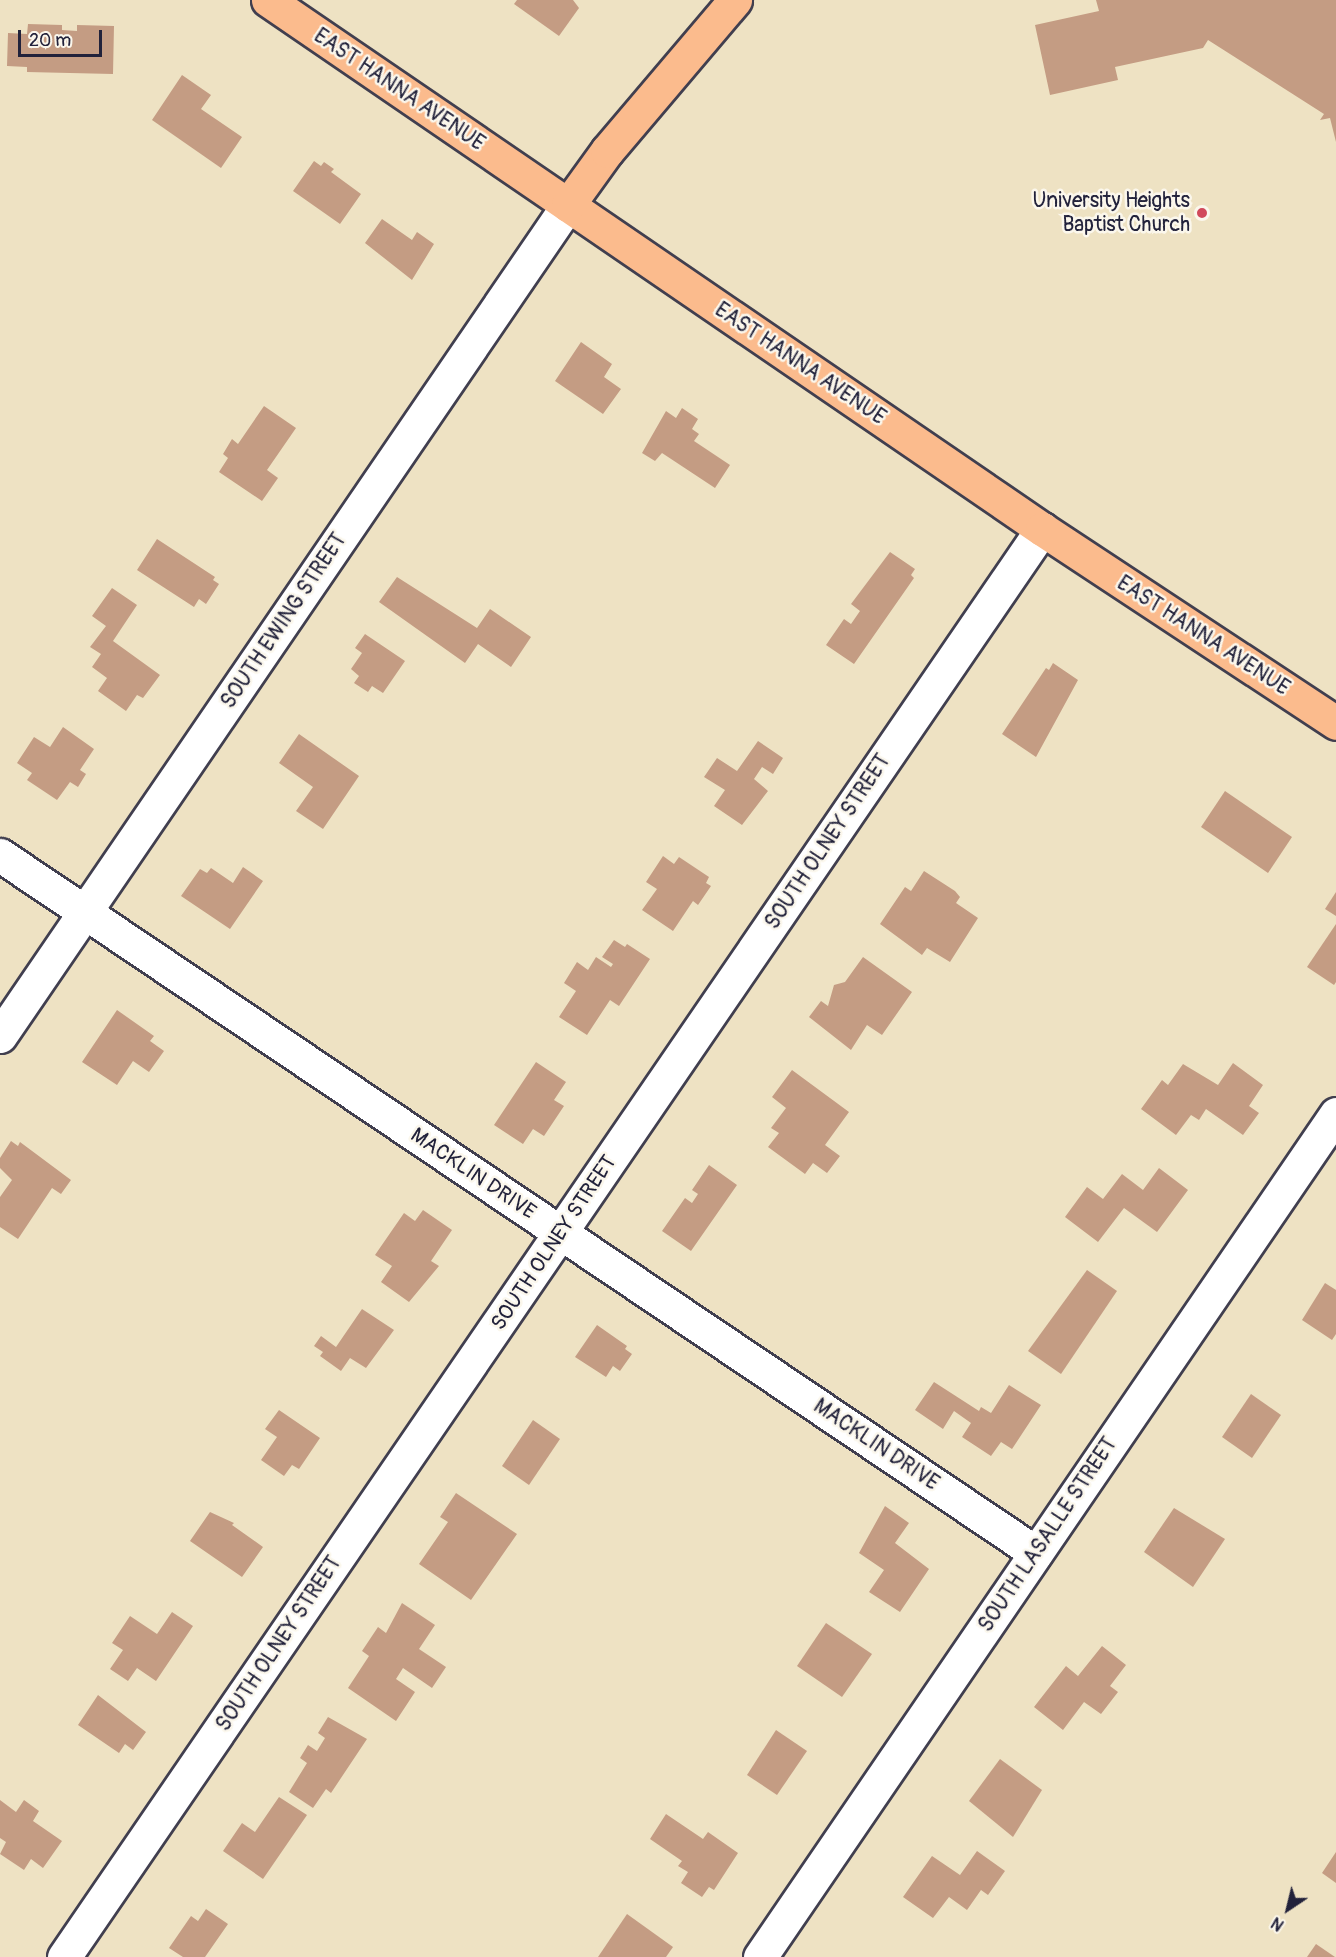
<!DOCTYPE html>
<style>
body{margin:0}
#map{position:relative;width:1336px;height:1957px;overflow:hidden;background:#eee2c3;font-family:Pangolin,sans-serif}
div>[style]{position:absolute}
.building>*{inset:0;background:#c49c83}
.roads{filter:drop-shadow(2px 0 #413f4f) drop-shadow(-2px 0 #413f4f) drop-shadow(0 2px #413f4f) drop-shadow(0 -2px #413f4f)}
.minor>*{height:33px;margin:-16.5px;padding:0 16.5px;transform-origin:16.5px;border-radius:16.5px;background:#fff}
.major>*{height:33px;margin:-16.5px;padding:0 16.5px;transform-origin:16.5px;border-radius:16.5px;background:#fbbb8d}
.dots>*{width:16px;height:16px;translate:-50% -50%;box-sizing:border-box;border:3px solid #fbf7ec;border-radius:50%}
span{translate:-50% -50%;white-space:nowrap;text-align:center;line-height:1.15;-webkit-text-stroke:5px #fbf7ec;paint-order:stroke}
.street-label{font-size:21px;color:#22223b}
.poi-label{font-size:21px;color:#22223b}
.right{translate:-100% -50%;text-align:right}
.north{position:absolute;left:1258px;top:1879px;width:60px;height:60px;-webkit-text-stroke:4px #fbf7ec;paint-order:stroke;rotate:215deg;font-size:16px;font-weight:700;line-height:24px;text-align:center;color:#22223b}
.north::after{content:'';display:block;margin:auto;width:21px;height:27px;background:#22223b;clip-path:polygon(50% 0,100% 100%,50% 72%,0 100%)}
.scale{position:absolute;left:18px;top:30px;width:84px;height:27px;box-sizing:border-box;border:3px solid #22223b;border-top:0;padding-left:8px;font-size:18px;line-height:21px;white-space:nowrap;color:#22223b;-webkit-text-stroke:4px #fbf7ec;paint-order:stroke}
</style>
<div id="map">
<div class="building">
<div style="clip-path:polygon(517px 0,573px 0,579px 8px,559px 36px,514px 4px)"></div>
<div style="clip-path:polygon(1096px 0,1336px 0,1336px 142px,1330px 118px,1320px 120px,1324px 114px,1208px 40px,1203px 48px,1115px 67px,1118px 80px,1050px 95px,1035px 25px,1099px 11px)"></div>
<div style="clip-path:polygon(28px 24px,62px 25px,62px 30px,77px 31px,77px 25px,114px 26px,113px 74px,27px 72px,27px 67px,7px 66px,8px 33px,27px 34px)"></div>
<div style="clip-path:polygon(182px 75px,211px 95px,201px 109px,242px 137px,221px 168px,152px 120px)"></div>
<div style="clip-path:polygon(314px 161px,321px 166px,324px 162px,334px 169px,331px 172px,361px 194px,340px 224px,293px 191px)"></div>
<div style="clip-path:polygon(382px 219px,412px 240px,417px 232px,434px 244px,412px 280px,365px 243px)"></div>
<div style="clip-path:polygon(581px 342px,612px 364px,604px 377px,621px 389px,603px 414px,555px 381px)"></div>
<div style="clip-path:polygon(264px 406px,296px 428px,267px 470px,278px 478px,262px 501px,219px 472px,228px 458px,223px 454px,232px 439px,238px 444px)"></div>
<div style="clip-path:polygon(682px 408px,698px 419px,692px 429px,699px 434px,694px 441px,730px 465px,715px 488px,662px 453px,655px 461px,642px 453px,666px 411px,676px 418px)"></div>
<div style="clip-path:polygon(157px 539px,215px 577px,213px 580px,219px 584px,206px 604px,199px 599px,194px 607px,137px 570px)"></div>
<div style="clip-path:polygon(890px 552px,915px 569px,911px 575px,914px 578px,854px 664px,826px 645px,844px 619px,851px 624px,860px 611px,851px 604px)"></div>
<div style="clip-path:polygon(397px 577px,477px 628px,490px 609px,531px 637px,511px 667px,478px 644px,465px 663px,379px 602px)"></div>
<div style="clip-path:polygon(112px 588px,137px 605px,113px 641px,160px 675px,143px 698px,137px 695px,126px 711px,98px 691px,107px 678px,92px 667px,101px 654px,90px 647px,106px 626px,92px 616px)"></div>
<div style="clip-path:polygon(365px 634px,405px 661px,383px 693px,372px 686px,368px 692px,354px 683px,359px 676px,351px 669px,362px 653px,355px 648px)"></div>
<div style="clip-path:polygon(1053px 663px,1078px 680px,1036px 757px,1002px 734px,1046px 668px,1049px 670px)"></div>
<div style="clip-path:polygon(63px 727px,94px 749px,80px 770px,86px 774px,78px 787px,70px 782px,57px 800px,27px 780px,32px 773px,17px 763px,34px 737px,50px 747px)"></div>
<div style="clip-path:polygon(299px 734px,359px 776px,323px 829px,296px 811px,313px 787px,279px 763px)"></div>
<div style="clip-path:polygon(758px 741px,783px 758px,773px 774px,762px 767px,754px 779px,768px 791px,742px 825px,714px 806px,725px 790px,704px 777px,717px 758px,737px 771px)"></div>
<div style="clip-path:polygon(1225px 791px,1292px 837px,1268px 873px,1201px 827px)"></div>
<div style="clip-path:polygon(663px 856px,674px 864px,679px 857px,709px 877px,706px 883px,711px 886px,698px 905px,693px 901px,673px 931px,642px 910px,657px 889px,646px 882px)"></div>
<div style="clip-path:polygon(243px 867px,263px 881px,230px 929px,181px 896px,200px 869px,207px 873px,211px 868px,233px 883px)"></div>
<div style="clip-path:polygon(924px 871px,955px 891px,960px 897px,956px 903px,978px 918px,950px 962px,927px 948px,922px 955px,880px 924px,905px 887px,911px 891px)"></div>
<div style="clip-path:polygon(1336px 892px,1336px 916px,1325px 909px)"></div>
<div style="clip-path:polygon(1336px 924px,1336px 982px,1334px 985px,1307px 967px)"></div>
<div style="clip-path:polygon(614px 940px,625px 947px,627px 944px,650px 959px,619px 1006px,610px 1000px,587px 1035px,559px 1017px,576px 991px,564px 983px,577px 962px,588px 970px,596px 957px,611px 967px,613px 964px,602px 957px)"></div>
<div style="clip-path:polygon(863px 957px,912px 992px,882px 1035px,867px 1025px,851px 1050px,809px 1017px,821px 1001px,828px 1006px,834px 985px,845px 982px)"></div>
<div style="clip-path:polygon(117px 1010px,154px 1036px,150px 1041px,164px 1051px,149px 1072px,133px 1061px,117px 1085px,82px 1062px)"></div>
<div style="clip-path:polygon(536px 1062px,566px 1082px,554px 1100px,564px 1106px,544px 1136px,533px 1129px,523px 1144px,494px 1125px)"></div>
<div style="clip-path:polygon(1233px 1063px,1263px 1085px,1249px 1106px,1259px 1113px,1243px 1135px,1206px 1109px,1199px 1120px,1191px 1115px,1176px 1135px,1141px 1109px,1162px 1080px,1168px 1085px,1183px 1064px,1218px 1085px)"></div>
<div style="clip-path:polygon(792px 1070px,849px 1112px,825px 1145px,840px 1156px,827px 1173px,813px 1163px,805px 1174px,768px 1147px,779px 1133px,771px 1128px,786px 1108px,772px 1097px)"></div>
<div style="clip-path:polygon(11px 1141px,18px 1146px,20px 1142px,71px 1180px,61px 1194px,52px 1188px,18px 1239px,0 1227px,0 1197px,12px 1180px,0 1168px,0 1158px)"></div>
<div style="clip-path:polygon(709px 1165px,737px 1185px,691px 1251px,662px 1231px,685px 1198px,692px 1203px,698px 1194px,692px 1190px)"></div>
<div style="clip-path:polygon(1159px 1168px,1188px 1190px,1157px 1232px,1124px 1208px,1098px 1242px,1065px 1217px,1087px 1187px,1103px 1199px,1122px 1174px,1143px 1190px)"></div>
<div style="clip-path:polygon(423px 1210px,452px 1230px,431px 1261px,439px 1266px,409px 1302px,381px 1282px,392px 1266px,375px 1255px,404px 1213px,415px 1221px)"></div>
<div style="clip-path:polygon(1087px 1270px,1117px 1291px,1061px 1374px,1028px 1351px)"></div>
<div style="clip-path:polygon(1325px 1283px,1336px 1290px,1336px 1334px,1332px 1340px,1302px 1320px)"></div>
<div style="clip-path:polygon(362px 1309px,394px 1330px,366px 1368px,350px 1358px,341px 1371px,320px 1356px,323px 1352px,314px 1346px,321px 1336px,336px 1347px)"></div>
<div style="clip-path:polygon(597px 1325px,627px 1346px,625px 1349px,632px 1354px,620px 1371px,613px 1366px,606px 1377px,575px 1357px)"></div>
<div style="clip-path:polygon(934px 1382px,979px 1411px,981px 1407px,991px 1413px,1009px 1385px,1041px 1405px,1012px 1449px,1001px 1442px,991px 1456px,962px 1437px,971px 1423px,954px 1411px,943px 1429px,915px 1410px)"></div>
<div style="clip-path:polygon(1251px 1394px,1281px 1415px,1252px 1458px,1222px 1437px)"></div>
<div style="clip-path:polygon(279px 1410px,320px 1438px,299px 1469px,292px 1465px,284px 1476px,261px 1460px,277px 1437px,265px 1429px)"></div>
<div style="clip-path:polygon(533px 1420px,560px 1439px,529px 1485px,502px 1466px)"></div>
<div style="clip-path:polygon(456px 1493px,517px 1534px,471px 1600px,419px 1564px,448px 1522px,440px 1517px)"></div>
<div style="clip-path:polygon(885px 1506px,909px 1523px,895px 1543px,929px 1569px,900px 1612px,869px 1592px,884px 1570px,859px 1553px)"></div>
<div style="clip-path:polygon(1174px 1508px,1225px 1539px,1193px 1587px,1144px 1552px)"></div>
<div style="clip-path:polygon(210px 1512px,234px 1523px,232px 1525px,263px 1547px,242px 1577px,190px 1541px)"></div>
<div style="clip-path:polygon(402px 1603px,435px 1625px,419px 1649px,446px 1667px,432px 1688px,403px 1668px,396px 1679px,415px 1692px,396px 1721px,348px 1688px,369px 1656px,362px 1651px,378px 1627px,386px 1633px)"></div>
<div style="clip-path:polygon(172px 1612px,193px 1626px,156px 1681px,137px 1668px,128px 1681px,110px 1669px,123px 1650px,112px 1643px,130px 1616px,157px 1634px)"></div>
<div style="clip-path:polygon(826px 1623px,872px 1654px,842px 1697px,797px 1666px)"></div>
<div style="clip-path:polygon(1102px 1646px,1126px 1665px,1110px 1686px,1118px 1692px,1101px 1714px,1084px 1702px,1063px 1730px,1034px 1707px,1066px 1666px,1078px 1676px)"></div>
<div style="clip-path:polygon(98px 1695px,146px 1732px,133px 1750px,125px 1744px,119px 1753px,78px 1725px)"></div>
<div style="clip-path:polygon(328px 1717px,367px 1739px,331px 1793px,326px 1789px,313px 1808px,289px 1792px,307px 1763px,300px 1758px,308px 1745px,317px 1751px,325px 1738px,318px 1733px)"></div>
<div style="clip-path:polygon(776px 1730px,807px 1751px,777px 1795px,747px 1775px)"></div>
<div style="clip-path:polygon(1000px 1759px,1042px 1790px,1013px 1837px,969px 1801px)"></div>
<div style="clip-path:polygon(279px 1797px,307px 1815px,263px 1879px,223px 1851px,242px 1823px,255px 1832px)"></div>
<div style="clip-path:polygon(0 1800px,16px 1812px,24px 1800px,39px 1811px,33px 1821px,62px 1841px,43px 1868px,31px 1859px,24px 1870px,0 1854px,6px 1842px,0 1838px)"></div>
<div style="clip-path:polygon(666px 1814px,703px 1839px,708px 1832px,738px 1853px,714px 1890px,709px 1887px,702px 1897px,681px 1883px,688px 1872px,678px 1866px,682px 1861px,650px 1839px)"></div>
<div style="clip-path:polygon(977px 1851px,1005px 1871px,988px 1895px,981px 1890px,967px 1910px,949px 1897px,933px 1918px,903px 1897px,932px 1856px,960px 1875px)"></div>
<div style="clip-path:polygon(1336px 1852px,1336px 1883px,1322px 1873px)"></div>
<div style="clip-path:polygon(206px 1909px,228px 1924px,205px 1957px,183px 1957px,169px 1948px,191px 1916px,198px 1921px)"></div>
<div style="clip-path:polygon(627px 1914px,673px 1947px,666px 1957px,598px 1957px)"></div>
<div style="clip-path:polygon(1316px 1944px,1335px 1957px,1307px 1957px)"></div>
</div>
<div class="roads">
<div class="minor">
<div style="left:0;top:855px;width:1249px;rotate:33.97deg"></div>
<div style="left:0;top:1036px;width:1007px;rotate:-55.65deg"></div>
<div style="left:64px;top:1957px;width:1731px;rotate:-55.59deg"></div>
<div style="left:760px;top:1957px;width:1021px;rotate:-55.66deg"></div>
</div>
<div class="major">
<div style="left:268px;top:0;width:938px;rotate:34.35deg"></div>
<div style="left:1042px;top:529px;width:352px;rotate:33.4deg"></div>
<div style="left:568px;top:205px;width:67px;rotate:-54.2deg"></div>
<div style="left:607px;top:151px;width:198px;rotate:-49.7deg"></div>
</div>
</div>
<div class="dots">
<div style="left:1202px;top:213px;background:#d1495b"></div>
</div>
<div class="street-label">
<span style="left:399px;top:90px;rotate:34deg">EAST HANNA AVENUE</span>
<span style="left:800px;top:364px;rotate:34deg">EAST HANNA AVENUE</span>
<span style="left:284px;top:621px;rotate:-56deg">SOUTH EWING STREET</span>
<span style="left:1203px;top:636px;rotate:33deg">EAST HANNA AVENUE</span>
<span style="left:828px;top:842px;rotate:-56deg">SOUTH OLNEY STREET</span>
<span style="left:473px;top:1174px;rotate:34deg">MACKLIN DRIVE</span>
<span style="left:554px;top:1243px;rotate:-56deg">SOUTH OLNEY STREET</span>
<span style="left:876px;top:1445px;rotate:34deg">MACKLIN DRIVE</span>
<span style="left:1048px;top:1535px;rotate:-56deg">SOUTH LASALLE STREET</span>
<span style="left:279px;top:1644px;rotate:-56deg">SOUTH OLNEY STREET</span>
</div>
<div class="poi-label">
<span class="right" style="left:1190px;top:213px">University Heights<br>Baptist Church</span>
</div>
<div class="north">N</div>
<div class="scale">20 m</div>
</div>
